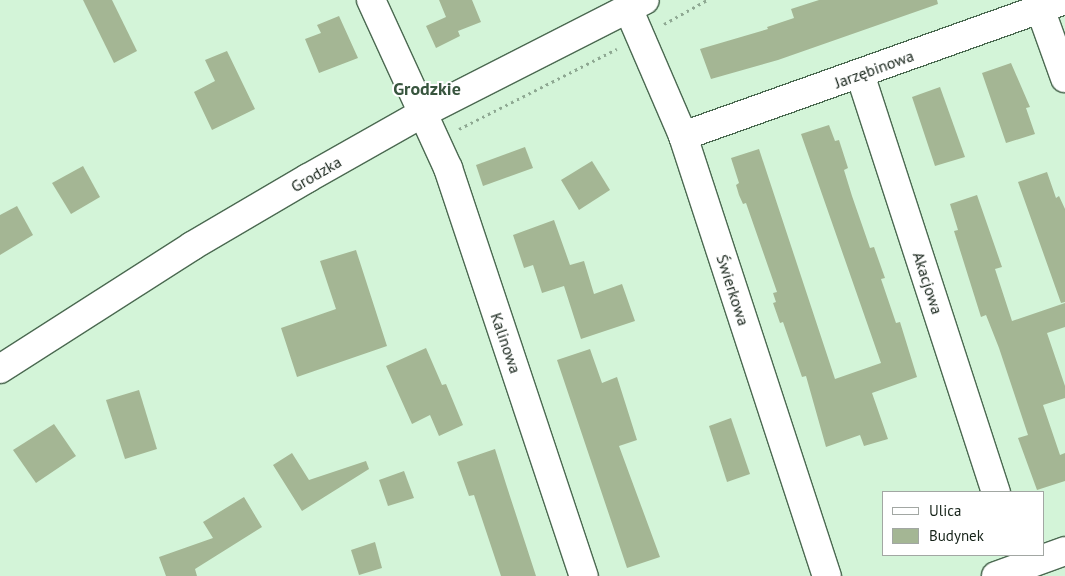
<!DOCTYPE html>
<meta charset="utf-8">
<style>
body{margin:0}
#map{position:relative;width:1065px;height:576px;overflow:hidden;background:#d3f4d8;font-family:"PT Sans",sans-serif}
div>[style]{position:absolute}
.building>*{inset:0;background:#a4b694}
.path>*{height:3px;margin-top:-1.5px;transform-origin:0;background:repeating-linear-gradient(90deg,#8ea892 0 2.5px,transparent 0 6.5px)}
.roads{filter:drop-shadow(1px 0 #4b6951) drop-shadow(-1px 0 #4b6951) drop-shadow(0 1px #4b6951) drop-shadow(0 -1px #4b6951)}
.minor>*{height:28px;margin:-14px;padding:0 14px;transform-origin:14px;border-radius:14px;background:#fff}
span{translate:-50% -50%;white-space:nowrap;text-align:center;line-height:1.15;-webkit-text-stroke:4px #fff;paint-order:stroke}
.street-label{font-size:16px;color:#162319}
.neighbourhood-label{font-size:18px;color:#38553e;font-weight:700}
.legend{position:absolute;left:882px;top:491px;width:162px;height:65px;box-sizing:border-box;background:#fff;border:1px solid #a2a7a3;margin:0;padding:6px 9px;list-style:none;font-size:15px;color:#162319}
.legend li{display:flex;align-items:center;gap:10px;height:25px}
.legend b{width:25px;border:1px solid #a2a7a3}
</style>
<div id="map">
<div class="building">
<div style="clip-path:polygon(83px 0,112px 0,137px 51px,114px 63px)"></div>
<div style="clip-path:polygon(439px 0,472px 0,481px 22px,458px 31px,460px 36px,436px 48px,426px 26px,446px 17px)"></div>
<div style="clip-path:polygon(819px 0,937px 0,938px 4px,778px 60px,711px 79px,700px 49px,768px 29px,767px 27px,794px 18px,791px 9px)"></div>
<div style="clip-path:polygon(339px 16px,358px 58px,319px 73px,305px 39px,321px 33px,317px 25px)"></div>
<div style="clip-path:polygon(227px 51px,255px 109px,212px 130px,194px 92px,215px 81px,205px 60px)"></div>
<div style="clip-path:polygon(1011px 63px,1030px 107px,1026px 108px,1035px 134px,1006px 143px,982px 73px)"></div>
<div style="clip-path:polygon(940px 87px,965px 157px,935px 166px,912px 97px)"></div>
<div style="clip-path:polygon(829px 125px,835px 141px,839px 140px,848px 168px,844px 170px,852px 196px,870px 248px,874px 247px,885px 278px,881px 279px,896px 323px,900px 322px,917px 377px,872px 393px,888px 439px,864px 446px,860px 435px,826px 447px,806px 376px,802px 377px,783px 322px,780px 323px,773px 303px,776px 302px,773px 293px,777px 292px,746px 203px,743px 204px,739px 195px,736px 185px,739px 183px,731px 158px,759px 149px,835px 379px,881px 363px,801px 134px)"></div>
<div style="clip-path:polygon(525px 147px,533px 168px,483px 186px,476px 165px)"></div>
<div style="clip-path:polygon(592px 161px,610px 190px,579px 210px,561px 180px)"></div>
<div style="clip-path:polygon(83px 166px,100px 197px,71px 214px,52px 183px)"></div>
<div style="clip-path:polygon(1047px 172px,1056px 198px,1059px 196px,1065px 209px,1065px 302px,1061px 303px,1018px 182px)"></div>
<div style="clip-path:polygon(977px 195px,1002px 267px,995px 269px,1012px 321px,1065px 303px,1065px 327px,1047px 333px,1065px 386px,1065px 398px,1043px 405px,1060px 455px,1065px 453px,1065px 481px,1037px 490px,1018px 438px,1028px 435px,999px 348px,986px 315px,981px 317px,954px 231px,958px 230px,950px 204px)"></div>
<div style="clip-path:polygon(17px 206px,33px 235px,0 255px,0 215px)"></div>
<div style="clip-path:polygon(554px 220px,570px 265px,584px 261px,594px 294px,622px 284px,635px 321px,581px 339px,564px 286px,542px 293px,533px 265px,524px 268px,513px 235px)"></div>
<div style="clip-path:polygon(356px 250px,387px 346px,297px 377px,281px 328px,336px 309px,320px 261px)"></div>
<div style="clip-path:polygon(426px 348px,442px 385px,446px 384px,463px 425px,439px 436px,430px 415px,412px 424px,386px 366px)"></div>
<div style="clip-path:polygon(590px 349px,602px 383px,617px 377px,637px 440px,619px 446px,660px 557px,627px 568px,557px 360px)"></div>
<div style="clip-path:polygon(139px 390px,157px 449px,125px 459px,106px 400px)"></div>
<div style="clip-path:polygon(731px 418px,750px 474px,727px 482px,709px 426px)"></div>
<div style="clip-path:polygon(54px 424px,76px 456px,36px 483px,13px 450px)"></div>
<div style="clip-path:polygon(495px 449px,506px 484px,536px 576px,501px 576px,474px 495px,469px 496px,457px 462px)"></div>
<div style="clip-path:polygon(292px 453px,309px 480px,366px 461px,369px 469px,302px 511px,273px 465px)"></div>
<div style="clip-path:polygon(404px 471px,414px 498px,388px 506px,379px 480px)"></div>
<div style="clip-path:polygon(244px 497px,262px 527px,195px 569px,197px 576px,166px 576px,159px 557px,213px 538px,203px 522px)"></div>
<div style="clip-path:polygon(375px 542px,382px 568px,359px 575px,351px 550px)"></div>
</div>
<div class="path">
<div style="left:664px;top:24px;width:49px;rotate:-29.2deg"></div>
<div style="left:459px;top:129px;width:177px;rotate:-26.9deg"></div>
</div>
<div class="roads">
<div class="minor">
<div style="left:371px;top:0;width:185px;rotate:65.4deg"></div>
<div style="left:448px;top:168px;width:430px;rotate:71.6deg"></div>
<div style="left:1037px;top:0;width:83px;rotate:70.3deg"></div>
<div style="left:628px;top:8px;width:139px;rotate:66.7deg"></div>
<div style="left:683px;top:136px;width:463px;rotate:71.9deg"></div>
<div style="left:860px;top:74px;width:440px;rotate:72deg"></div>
<div style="left:683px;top:136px;width:405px;rotate:-19.6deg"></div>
<div style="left:0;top:369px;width:228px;rotate:-32.6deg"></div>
<div style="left:192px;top:246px;width:134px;rotate:-30.4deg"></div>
<div style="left:308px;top:178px;width:130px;rotate:-29.5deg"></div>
<div style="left:421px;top:114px;width:251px;rotate:-27deg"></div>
<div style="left:996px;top:576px;width:73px;rotate:-19.9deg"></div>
</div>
</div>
<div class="street-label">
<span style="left:874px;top:69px;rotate:-20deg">Jarzębinowa</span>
<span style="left:316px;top:174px;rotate:-30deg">Grodzka</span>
<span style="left:928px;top:283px;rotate:72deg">Akacjowa</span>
<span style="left:733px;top:290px;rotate:72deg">Świerkowa</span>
<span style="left:506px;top:343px;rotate:71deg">Kalinowa</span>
</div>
<div class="neighbourhood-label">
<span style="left:427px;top:89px">Grodzkie</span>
</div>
<ul class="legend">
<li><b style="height:6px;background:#fff"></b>Ulica</li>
<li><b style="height:14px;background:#a4b694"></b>Budynek</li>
</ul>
</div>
